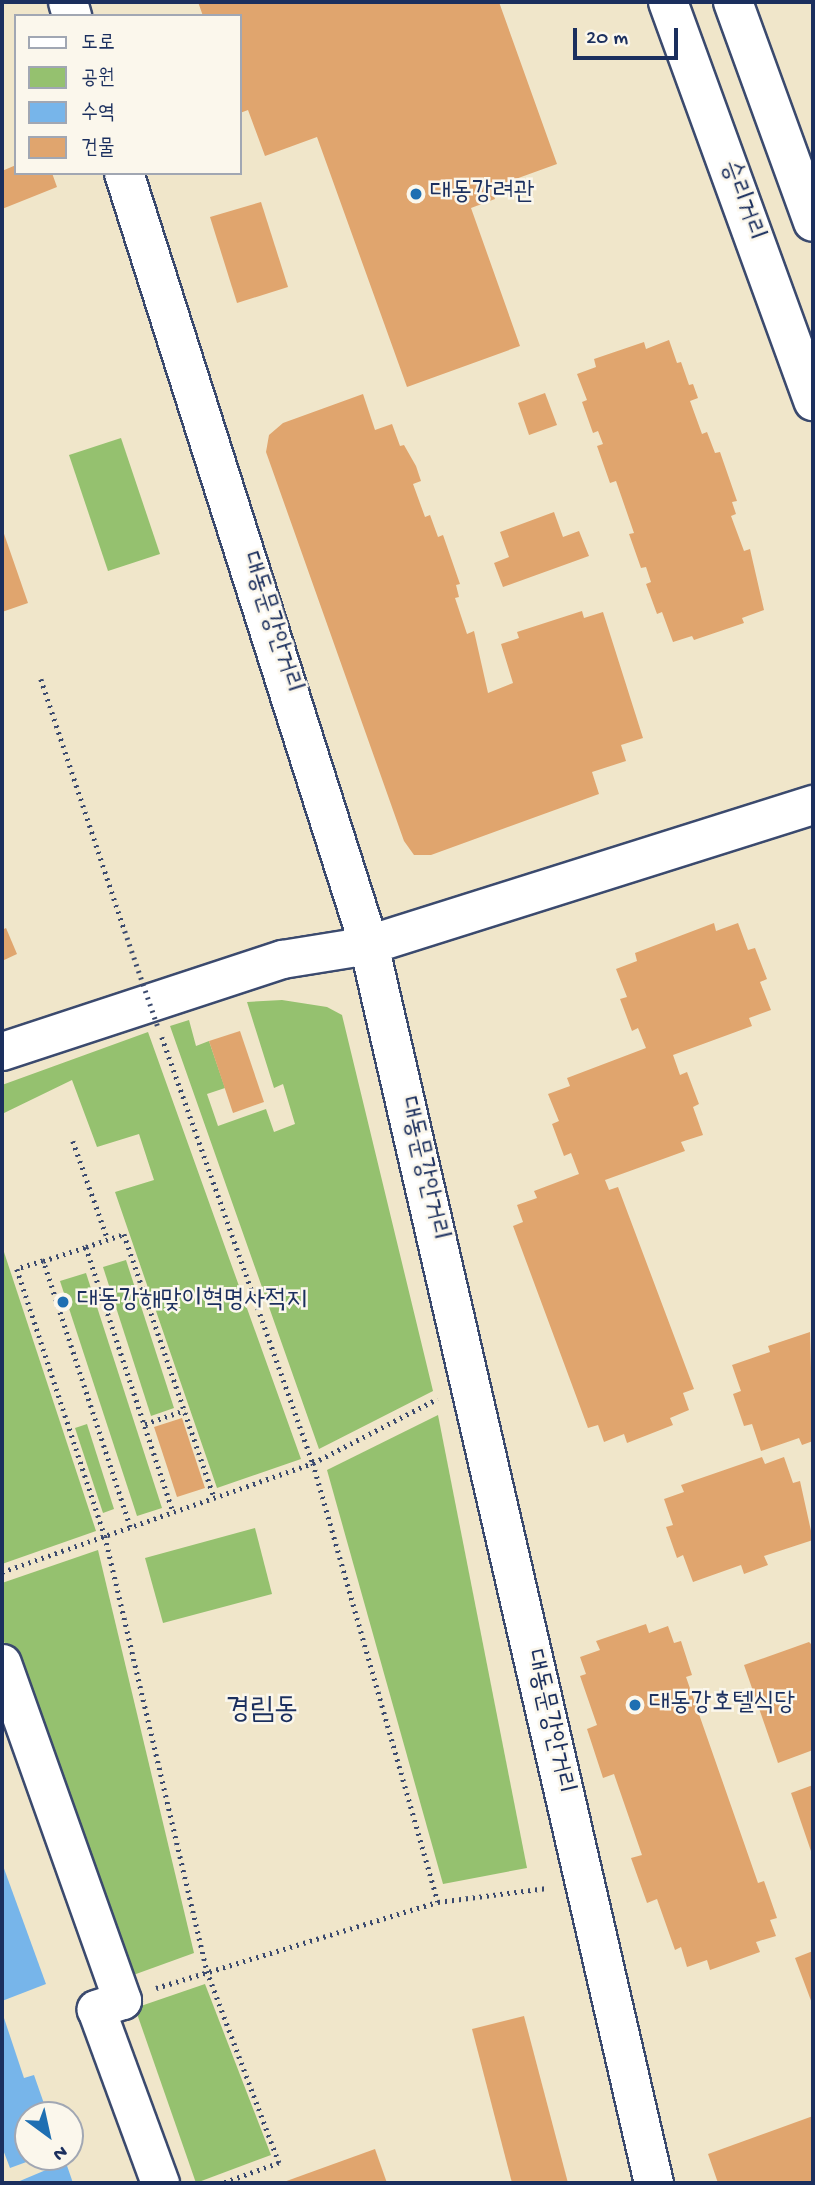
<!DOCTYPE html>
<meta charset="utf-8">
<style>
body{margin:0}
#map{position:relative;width:815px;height:2185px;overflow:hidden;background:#f0e6ca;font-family:"Gochi Hand","Poor Story",sans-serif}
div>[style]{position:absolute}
.green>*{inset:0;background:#95c16f}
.water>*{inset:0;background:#77b5ea}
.pier>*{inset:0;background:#f0e6ca}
.building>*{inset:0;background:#e0a56e}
.path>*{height:4.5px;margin-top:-2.25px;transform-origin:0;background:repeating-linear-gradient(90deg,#3b4a6e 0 2px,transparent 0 7px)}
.roads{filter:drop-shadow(2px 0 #3b4a6e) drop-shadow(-2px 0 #3b4a6e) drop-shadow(0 2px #3b4a6e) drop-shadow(0 -2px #3b4a6e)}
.minor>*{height:37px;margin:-18.5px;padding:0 18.5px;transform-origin:18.5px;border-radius:18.5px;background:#fff}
.tertiary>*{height:38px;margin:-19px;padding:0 19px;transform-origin:19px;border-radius:19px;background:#fff}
.primary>*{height:38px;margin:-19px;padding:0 19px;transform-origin:19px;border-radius:19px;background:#fff}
.path-bridge>*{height:4.5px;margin-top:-2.25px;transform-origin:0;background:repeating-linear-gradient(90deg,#3b4a6e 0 2px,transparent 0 7px)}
.dots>*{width:19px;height:19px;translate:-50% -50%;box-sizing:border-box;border:4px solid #fbf7ec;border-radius:50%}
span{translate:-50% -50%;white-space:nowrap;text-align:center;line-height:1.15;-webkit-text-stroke:5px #fbf7ec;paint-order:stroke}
.poi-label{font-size:26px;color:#1b2f5e}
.left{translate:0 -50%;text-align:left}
.street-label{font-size:26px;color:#1b2f5e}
.quarter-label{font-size:30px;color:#1b2f5e}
.frame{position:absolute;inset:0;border:4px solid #1b2f5e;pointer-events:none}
.legend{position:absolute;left:14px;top:14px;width:228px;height:161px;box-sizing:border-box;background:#fbf7ec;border:2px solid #a1a7b3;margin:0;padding:9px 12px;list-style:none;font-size:21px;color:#1b2f5e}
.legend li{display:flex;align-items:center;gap:14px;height:35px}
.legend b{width:35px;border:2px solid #a1a7b3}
.north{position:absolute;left:14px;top:2101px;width:70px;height:70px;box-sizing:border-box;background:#fbf7ec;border:2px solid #a1a7b3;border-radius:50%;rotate:147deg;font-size:19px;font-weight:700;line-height:28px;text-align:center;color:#1b2f5e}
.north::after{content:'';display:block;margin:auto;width:24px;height:32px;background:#1f6fb2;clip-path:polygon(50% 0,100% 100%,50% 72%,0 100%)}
.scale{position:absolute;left:573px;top:28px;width:105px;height:32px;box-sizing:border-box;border:4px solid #1b2f5e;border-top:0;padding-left:9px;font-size:21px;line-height:24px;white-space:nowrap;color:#1b2f5e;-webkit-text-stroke:5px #fbf7ec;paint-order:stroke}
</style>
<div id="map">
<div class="green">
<div style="clip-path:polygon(121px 438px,160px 554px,108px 571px,69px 455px)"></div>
<div style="clip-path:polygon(282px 1000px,327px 1007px,342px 1015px,433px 1391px,319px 1449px,170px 1026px,189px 1020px,196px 1046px,209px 1041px,225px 1088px,207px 1094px,218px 1126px,266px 1109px,274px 1132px,295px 1124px,283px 1084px,274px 1088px,247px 1002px)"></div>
<div style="clip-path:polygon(148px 1032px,301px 1459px,217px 1488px,115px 1192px,154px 1180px,139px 1134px,97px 1147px,72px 1080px,2px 1114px,2px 1085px)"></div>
<div style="clip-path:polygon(2px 1246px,96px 1531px,2px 1564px)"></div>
<div style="clip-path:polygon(126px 1260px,174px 1408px,151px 1416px,103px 1267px)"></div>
<div style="clip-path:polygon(86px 1273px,162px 1508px,137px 1516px,60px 1281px)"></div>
<div style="clip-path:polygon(438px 1415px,527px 1868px,443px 1884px,327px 1470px)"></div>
<div style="clip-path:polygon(87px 1424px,114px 1509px,103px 1513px,75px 1428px)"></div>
<div style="clip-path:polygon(255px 1528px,272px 1594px,163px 1623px,145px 1558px)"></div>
<div style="clip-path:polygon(98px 1550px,194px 1953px,125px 1978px,2px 1636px,2px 1583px)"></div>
<div style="clip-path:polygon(205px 1984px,271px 2155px,196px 2183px,135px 2008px)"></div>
</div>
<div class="water">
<div style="clip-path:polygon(2px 1863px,46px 1984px,2px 2001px)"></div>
<div style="clip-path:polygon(2px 2012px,24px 2078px,34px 2075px,48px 2115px,28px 2115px,28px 2157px,64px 2157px,73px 2183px,2px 2183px)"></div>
</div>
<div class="pier">
<div style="clip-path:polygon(2px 2147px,10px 2168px,40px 2157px,64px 2157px,65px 2162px,15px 2183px,2px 2183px)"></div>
</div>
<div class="building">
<div style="clip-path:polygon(198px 2px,499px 2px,557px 164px,491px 188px,495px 199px,471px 208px,520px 346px,407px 387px,317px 137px,265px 156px,248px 110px,240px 113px,240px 16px,203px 16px)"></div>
<div style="clip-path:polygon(16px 165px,16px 173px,52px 173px,57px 187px,2px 209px,2px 171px)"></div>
<div style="clip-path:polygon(261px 202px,288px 287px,237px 303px,210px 217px)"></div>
<div style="clip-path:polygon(669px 340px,677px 363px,681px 362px,689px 385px,693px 384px,698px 398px,690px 401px,702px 434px,707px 432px,715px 453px,720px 452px,737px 501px,732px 502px,736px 514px,731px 516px,744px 551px,750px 549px,764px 610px,742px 618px,744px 623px,694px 640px,692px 636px,673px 642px,662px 612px,657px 614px,646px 584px,651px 582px,646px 567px,641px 568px,629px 534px,634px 533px,616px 481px,610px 483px,597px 446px,603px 444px,598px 431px,593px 433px,582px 402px,587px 400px,577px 374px,596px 367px,594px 359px,644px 342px,646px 349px)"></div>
<div style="clip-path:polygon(545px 393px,557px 425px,529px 435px,518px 403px)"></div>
<div style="clip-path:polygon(363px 394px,375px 430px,392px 424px,400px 446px,404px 445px,416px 466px,421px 481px,413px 484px,425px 517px,430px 515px,438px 537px,443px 535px,460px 584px,456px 585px,459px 597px,455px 598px,467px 634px,474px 631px,488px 693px,513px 683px,501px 644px,519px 638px,517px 632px,582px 611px,584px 618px,603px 612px,643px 738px,621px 745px,626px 761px,592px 772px,599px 794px,431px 855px,414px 855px,404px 841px,266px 452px,269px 435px,283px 423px)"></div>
<div style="clip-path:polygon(554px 512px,563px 537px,579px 531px,589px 556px,503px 587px,494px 563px,509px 557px,500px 532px)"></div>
<div style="clip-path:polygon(2px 528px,28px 603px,2px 612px)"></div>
<div style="clip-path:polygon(714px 923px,716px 931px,738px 923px,748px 950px,755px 948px,767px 979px,760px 982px,771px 1010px,749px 1018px,752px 1026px,673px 1055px,680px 1075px,687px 1072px,699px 1104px,693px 1107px,703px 1135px,681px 1142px,685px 1151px,605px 1180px,609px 1190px,618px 1187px,694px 1389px,683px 1393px,689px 1410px,670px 1418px,673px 1425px,627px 1443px,624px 1434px,604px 1442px,598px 1425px,588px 1428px,513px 1226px,523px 1222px,517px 1205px,537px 1198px,534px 1191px,579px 1174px,571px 1153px,564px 1156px,552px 1124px,559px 1121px,548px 1094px,570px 1086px,567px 1078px,646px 1048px,638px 1028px,632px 1031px,620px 999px,627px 997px,616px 969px,637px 961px,635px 953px)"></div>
<div style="clip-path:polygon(6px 928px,17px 954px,2px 961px,2px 930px)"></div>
<div style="clip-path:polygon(240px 1031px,264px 1102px,233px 1113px,209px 1041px)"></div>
<div style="clip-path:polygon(810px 1332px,813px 1441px,802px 1445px,799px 1438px,761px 1451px,752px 1424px,744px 1426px,733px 1394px,741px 1391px,732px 1365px,770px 1352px,768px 1346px)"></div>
<div style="clip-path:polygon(182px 1418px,205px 1488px,177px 1497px,154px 1427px)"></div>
<div style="clip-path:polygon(762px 1457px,765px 1464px,784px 1457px,793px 1483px,800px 1481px,813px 1540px,764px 1556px,768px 1565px,744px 1574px,741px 1565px,693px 1582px,683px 1555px,677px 1558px,666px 1527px,673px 1525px,664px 1499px,684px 1492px,681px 1485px)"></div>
<div style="clip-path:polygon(646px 1624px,649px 1633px,668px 1626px,674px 1643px,681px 1641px,692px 1675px,686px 1677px,758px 1883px,764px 1881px,777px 1918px,770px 1920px,776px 1936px,756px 1942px,760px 1952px,710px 1970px,707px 1960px,687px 1967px,681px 1947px,675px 1950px,657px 1899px,647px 1903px,631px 1858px,642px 1855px,614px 1774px,603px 1778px,587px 1729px,597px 1725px,580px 1676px,586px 1674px,580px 1657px,600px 1650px,596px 1641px)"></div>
<div style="clip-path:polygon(809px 1642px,813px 1646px,813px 1750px,778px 1763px,744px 1665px)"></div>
<div style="clip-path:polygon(813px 1785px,813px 1857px,791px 1793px)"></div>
<div style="clip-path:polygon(813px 1951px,813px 2006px,795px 1958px)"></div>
<div style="clip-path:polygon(524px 2016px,568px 2183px,512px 2183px,472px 2029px)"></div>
<div style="clip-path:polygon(813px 2116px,813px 2183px,718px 2183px,708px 2154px)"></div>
<div style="clip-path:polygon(375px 2149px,387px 2183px,281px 2183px)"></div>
</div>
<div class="path">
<div style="left:41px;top:679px;width:266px;rotate:71.6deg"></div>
<div style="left:162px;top:1037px;width:452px;rotate:70.5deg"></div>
<div style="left:313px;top:1463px;width:456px;rotate:74.1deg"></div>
<div style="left:73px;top:1141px;width:105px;rotate:70.5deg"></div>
<div style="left:86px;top:1247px;width:40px;rotate:-18.9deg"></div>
<div style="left:124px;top:1234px;width:278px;rotate:71.1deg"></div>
<div style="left:43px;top:1261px;width:27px;rotate:163deg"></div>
<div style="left:17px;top:1269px;width:281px;rotate:71.8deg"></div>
<div style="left:105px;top:1536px;width:447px;rotate:76.8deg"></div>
<div style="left:207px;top:1971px;width:205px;rotate:69.4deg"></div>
<div style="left:279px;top:2163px;width:59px;rotate:160deg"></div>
<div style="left:145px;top:1424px;width:42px;rotate:-19.3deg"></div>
<div style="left:130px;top:1527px;width:280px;rotate:-108.1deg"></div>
<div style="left:43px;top:1261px;width:45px;rotate:-18deg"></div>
<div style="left:86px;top:1247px;width:279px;rotate:71.8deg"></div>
<div style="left:2px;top:1572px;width:330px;rotate:-19.3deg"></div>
<div style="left:313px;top:1463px;width:140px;rotate:-27.3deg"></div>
<div style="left:156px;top:1988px;width:295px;rotate:-17deg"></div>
<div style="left:438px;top:1902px;width:110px;rotate:-7.3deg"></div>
</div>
<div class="roads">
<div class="minor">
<div style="left:2px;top:1051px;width:295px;rotate:-18.2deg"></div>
<div style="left:282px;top:959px;width:88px;rotate:-9.1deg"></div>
<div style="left:2px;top:1663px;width:358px;rotate:70.4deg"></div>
<div style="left:122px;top:2000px;width:28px;rotate:161deg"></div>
<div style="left:96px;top:2009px;width:185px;rotate:69.8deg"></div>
</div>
<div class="tertiary">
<div style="left:68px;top:2px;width:15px;rotate:74deg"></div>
<div style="left:124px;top:173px;width:810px;rotate:72.39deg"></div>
<div style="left:369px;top:945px;width:1270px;rotate:77.04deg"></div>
<div style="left:369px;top:945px;width:466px;rotate:-17.5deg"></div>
</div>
<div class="primary">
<div style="left:668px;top:2px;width:425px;rotate:70deg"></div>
<div style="left:733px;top:2px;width:234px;rotate:70deg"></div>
</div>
</div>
<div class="path-bridge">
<div style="left:125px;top:931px;width:105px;rotate:71deg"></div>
</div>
<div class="dots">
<div style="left:416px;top:194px;background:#1f6fb2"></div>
<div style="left:63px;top:1302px;background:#1f6fb2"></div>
<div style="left:635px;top:1705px;background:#1f6fb2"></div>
</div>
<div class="poi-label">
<span class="left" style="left:430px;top:194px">대동강려관</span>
<span class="left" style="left:77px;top:1302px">대동강해맞이혁명사적지</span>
<span class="left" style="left:649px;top:1705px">대동강호텔식당</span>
</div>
<div class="street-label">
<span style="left:741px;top:201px;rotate:70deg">승리거리</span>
<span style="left:270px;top:623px;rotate:72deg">대동문강안거리</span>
<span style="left:422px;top:1169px;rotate:77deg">대동문강안거리</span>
<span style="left:548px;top:1722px;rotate:77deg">대동문강안거리</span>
</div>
<div class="quarter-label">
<span style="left:262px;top:1712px">경림동</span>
</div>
<div class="frame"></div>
<ul class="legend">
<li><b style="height:9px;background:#fff"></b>도로</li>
<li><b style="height:19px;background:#95c16f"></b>공원</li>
<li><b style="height:19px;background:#77b5ea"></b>수역</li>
<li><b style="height:19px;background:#e0a56e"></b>건물</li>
</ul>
<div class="north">N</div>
<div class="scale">20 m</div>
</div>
